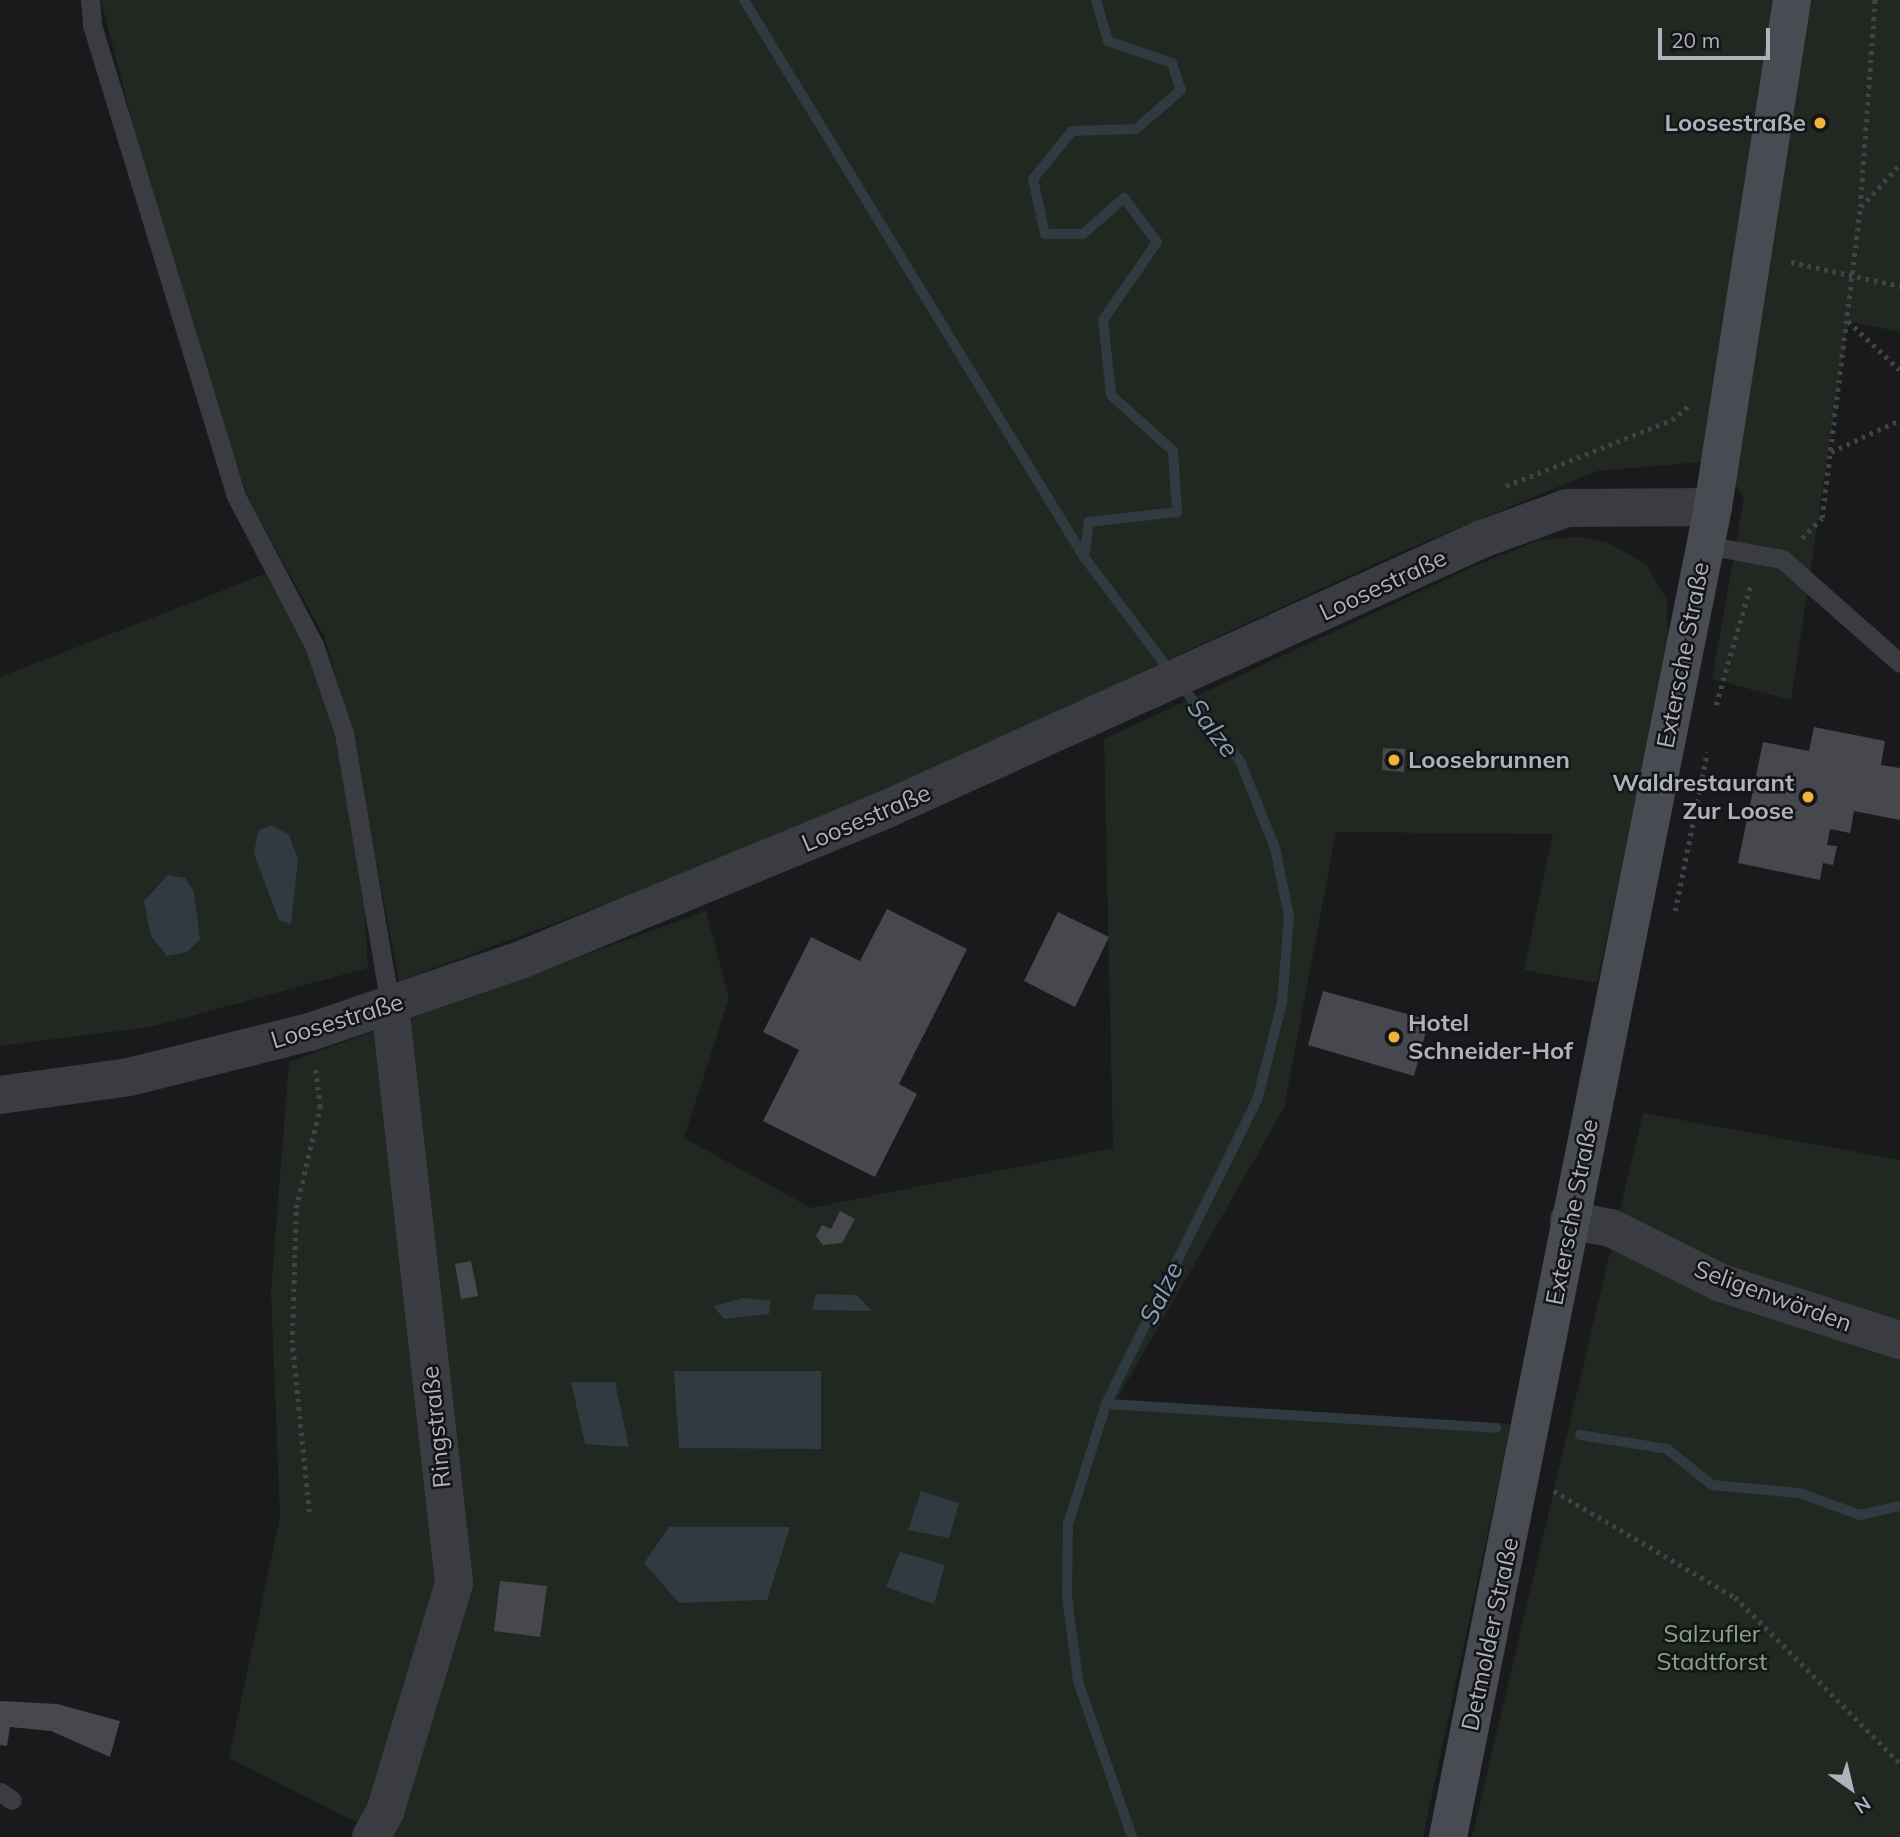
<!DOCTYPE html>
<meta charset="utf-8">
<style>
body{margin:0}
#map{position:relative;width:1900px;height:1837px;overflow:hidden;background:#1a1a1d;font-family:Mulish,sans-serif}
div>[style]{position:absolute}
.green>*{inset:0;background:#202821}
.water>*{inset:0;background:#303a41}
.stream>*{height:10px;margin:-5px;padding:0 5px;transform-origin:5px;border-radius:5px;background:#303a41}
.building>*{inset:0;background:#47484d}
.path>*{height:4.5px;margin-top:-2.25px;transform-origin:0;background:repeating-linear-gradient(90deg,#414349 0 3.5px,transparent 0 8.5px)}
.service>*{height:19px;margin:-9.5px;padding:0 9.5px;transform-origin:9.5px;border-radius:9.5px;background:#3b3c42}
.minor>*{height:38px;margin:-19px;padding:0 19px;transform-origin:19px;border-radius:19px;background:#3b3c42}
.tertiary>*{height:38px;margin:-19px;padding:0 19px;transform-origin:19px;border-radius:19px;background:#3b3c42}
.secondary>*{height:38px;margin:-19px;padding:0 19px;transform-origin:19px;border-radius:19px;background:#494b52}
.dots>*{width:19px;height:19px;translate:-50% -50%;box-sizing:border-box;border:4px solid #151518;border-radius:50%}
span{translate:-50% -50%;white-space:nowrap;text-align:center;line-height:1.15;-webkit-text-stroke:5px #151518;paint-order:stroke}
.poi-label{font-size:24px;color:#adb2bc;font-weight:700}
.right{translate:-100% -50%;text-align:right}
.left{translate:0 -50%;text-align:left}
.street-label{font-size:24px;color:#adb2bc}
.park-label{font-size:24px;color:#84a686}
.water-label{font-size:26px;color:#85a0b6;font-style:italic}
.north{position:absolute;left:1816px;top:1753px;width:70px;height:70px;-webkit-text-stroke:5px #151518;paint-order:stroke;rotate:146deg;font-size:19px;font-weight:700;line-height:28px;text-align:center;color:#adb2bc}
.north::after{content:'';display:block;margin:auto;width:24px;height:32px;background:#adb2bc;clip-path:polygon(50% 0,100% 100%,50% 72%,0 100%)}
.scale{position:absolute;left:1658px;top:28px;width:112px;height:32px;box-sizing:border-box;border:4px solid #adb2bc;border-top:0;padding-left:9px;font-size:21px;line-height:24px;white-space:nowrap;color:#adb2bc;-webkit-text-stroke:5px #151518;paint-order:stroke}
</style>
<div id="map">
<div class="green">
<div style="clip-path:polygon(101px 0,1784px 0,1711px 461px,1597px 471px,1398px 553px,903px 783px,657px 885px,399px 981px,351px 731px,325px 638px,254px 510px,191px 351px)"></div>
<div style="clip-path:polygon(1808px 0,1900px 0,1900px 332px,1848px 321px,1791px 700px,1712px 679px,1744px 498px,1733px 481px)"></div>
<div style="clip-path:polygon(1578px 537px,1609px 543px,1646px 564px,1667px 600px,1668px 649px,1597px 983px,1524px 970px,1553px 834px,1336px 832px,1284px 1108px,1117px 1399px,1511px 1424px,1423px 1837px,385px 1837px,229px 1758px,280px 1517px,271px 1291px,289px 1062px,706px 911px,729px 998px,684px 1138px,811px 1208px,1113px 1148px,1104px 739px,1477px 565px,1540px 540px)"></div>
<div style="clip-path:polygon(265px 574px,308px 648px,336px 735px,364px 902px,368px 968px,151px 1027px,0 1046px,0 677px)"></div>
<div style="clip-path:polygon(1643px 1113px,1900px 1160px,1900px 1837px,1472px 1837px)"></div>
</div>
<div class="water">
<div style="clip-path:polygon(272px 825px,289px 835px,298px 859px,291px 924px,279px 920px,254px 854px,258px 831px)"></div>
<div style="clip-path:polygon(168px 875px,185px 878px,194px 892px,200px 939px,187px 952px,167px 956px,151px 936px,144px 901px)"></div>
<div style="clip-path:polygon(816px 1294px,857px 1295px,872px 1311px,812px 1310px)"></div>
<div style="clip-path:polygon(743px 1298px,771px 1301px,769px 1314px,724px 1319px,713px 1306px)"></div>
<div style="clip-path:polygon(674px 1371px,821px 1371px,821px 1449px,679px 1448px)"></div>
<div style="clip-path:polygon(571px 1382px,615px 1382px,629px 1447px,585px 1444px)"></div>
<div style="clip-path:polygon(921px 1491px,959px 1503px,949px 1538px,908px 1530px)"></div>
<div style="clip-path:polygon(669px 1527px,790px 1527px,767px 1600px,679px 1603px,644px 1563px)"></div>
<div style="clip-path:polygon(900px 1552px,945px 1565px,934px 1604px,886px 1587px)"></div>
</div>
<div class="stream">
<div style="left:744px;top:0;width:653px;rotate:58.6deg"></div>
<div style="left:1096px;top:0;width:43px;rotate:73.7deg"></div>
<div style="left:1108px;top:41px;width:68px;rotate:19deg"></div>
<div style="left:1172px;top:63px;width:28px;rotate:72deg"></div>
<div style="left:1181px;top:90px;width:60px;rotate:139.1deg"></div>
<div style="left:1136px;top:129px;width:64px;rotate:178.2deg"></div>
<div style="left:1072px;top:131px;width:62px;rotate:129.1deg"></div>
<div style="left:1033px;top:179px;width:56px;rotate:77.7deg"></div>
<div style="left:1045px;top:234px;width:38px"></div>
<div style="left:1083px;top:234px;width:55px;rotate:-41.3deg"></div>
<div style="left:1124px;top:198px;width:55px;rotate:53.1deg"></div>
<div style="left:1157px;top:242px;width:95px;rotate:124.7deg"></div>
<div style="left:1103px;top:320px;width:75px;rotate:83.9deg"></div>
<div style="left:1111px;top:395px;width:84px;rotate:42.1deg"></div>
<div style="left:1173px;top:451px;width:61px;rotate:86.2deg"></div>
<div style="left:1177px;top:512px;width:89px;rotate:173.5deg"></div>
<div style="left:1089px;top:522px;width:35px;rotate:98deg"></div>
<div style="left:1084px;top:557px;width:143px;rotate:53deg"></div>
<div style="left:1106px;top:1404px;width:391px;rotate:3.5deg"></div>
<div style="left:1580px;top:1435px;width:88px;rotate:9.1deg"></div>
<div style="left:1667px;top:1449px;width:58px;rotate:38.7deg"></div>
<div style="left:1712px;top:1485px;width:87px;rotate:5.3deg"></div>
<div style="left:1799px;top:1493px;width:65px;rotate:19.8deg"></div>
<div style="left:1860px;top:1515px;width:41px;rotate:-12.7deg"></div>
<div style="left:1132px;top:1837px;width:165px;rotate:-109.1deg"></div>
<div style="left:1078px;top:1681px;width:86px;rotate:-97.4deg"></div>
<div style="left:1067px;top:1596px;width:72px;rotate:-89.2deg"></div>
<div style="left:1068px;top:1524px;width:126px;rotate:-72.4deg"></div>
<div style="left:1106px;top:1404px;width:339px;rotate:-63.6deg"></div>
<div style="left:1257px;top:1100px;width:100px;rotate:-75.5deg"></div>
<div style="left:1282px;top:1003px;width:87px;rotate:-85.4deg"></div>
<div style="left:1289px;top:916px;width:69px;rotate:-101.6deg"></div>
<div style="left:1275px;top:848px;width:94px;rotate:-111.9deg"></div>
<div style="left:1240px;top:761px;width:98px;rotate:-127.9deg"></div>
</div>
<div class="building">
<div style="clip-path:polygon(1814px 727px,1885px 741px,1881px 765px,1900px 768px,1900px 820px,1854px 811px,1850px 833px,1830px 829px,1827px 845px,1837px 846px,1833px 865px,1823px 863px,1820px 880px,1738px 863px,1763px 742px,1809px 751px)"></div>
<div style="clip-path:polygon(1383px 748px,1405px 749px,1404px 772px,1382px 770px)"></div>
<div style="clip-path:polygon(887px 909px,967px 949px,899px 1084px,917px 1094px,875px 1177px,763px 1121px,799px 1050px,763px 1032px,811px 937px,860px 961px)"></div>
<div style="clip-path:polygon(1058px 912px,1109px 937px,1075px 1007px,1024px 981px)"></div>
<div style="clip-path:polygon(1323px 991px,1429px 1020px,1414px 1076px,1308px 1045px)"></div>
<div style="clip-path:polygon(840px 1211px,855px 1219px,842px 1243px,823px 1245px,816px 1236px,822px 1225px,831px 1229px)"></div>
<div style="clip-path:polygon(471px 1261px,478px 1296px,461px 1299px,455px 1264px)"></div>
<div style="clip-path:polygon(500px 1581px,547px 1586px,540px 1637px,494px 1631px)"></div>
<div style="clip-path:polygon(0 1701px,57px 1704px,120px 1721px,110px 1757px,51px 1731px,10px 1727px,7px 1746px,0 1745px)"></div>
</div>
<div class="path">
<div style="left:1861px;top:207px;width:58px;rotate:-47.8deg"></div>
<div style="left:1791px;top:262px;width:112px;rotate:12.4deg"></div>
<div style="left:1848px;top:321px;width:71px;rotate:43.3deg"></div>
<div style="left:1831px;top:452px;width:76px;rotate:-24.9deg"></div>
<div style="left:1506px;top:486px;width:179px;rotate:-21.7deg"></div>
<div style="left:1672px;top:420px;width:23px;rotate:-41deg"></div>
<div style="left:1802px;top:538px;width:28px;rotate:-45deg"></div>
<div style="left:1822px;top:518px;width:313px;rotate:-83deg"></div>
<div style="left:1860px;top:207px;width:208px;rotate:-85.9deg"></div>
<div style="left:1716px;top:705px;width:126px;rotate:-73.9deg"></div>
<div style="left:1675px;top:911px;width:162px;rotate:-78.6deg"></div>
<div style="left:1554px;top:1491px;width:210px;rotate:30.4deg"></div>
<div style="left:1735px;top:1597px;width:234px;rotate:45.2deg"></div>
<div style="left:309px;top:1512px;width:170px;rotate:-95.7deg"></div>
<div style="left:292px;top:1343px;width:135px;rotate:-88.3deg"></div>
<div style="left:296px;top:1208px;width:104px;rotate:-76.6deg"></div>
<div style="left:320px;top:1107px;width:39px;rotate:-97deg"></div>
</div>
<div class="service">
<div style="left:90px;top:0;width:25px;rotate:85deg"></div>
<div style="left:92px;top:25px;width:490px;rotate:73deg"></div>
<div style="left:235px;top:494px;width:170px;rotate:62.4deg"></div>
<div style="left:314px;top:645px;width:93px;rotate:71.2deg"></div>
<div style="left:344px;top:733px;width:276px;rotate:80.4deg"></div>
<div style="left:1705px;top:545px;width:78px;rotate:10.3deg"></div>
<div style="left:1782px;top:559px;width:157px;rotate:41.4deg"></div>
<div style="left:0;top:1792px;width:14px;rotate:34deg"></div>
</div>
<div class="minor">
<div style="left:1569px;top:1220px;width:43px;rotate:10.8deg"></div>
<div style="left:1611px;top:1228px;width:123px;rotate:26.6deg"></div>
<div style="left:1721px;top:1283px;width:188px;rotate:17.7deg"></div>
<div style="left:371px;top:1837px;width:29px;rotate:-61deg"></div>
<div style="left:385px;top:1812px;width:239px;rotate:-73.2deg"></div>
<div style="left:454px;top:1583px;width:582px;rotate:-96.32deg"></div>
</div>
<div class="tertiary">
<div style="left:0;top:1095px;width:130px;rotate:-7.9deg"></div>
<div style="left:129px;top:1077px;width:187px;rotate:-14deg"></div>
<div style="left:310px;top:1032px;width:225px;rotate:-18.9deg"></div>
<div style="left:523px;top:959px;width:394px;rotate:-22.4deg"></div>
<div style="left:887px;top:809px;width:653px;rotate:-24.41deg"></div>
<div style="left:1482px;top:539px;width:90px;rotate:-20deg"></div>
<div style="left:1567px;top:508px;width:146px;rotate:-0.4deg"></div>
</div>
<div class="secondary">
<div style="left:1448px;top:1837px;width:1356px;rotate:-78.73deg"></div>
<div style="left:1713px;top:507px;width:513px;rotate:-81.14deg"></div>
</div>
<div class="dots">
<div style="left:1820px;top:123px;background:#f1b23e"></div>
<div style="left:1394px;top:760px;background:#f1b23e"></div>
<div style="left:1808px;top:797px;background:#f1b23e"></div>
<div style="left:1394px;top:1037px;background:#f1b23e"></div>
</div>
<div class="poi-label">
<span class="right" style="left:1806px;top:123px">Loosestraße</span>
<span class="left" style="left:1408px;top:760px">Loosebrunnen</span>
<span class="right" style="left:1794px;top:797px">Waldrestaurant<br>Zur Loose</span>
<span class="left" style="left:1408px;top:1037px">Hotel<br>Schneider-Hof</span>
</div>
<div class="street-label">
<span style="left:1383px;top:585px;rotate:-25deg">Loosestraße</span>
<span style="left:1683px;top:655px;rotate:-79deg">Extersche Straße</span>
<span style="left:866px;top:818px;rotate:-23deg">Loosestraße</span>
<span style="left:337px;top:1021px;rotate:-17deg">Loosestraße</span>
<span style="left:1572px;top:1212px;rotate:-79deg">Extersche Straße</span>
<span style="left:1773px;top:1296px;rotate:20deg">Seligenwörden</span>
<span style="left:436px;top:1427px;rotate:-96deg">Ringstraße</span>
<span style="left:1490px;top:1634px;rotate:-78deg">Detmolder Straße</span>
</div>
<div class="park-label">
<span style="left:1712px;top:1648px">Salzufler<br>Stadtforst</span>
</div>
<div class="water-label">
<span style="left:1213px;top:728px;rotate:53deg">Salze</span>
<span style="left:1161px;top:1293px;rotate:-64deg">Salze</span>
</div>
<div class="north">N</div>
<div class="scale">20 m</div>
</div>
